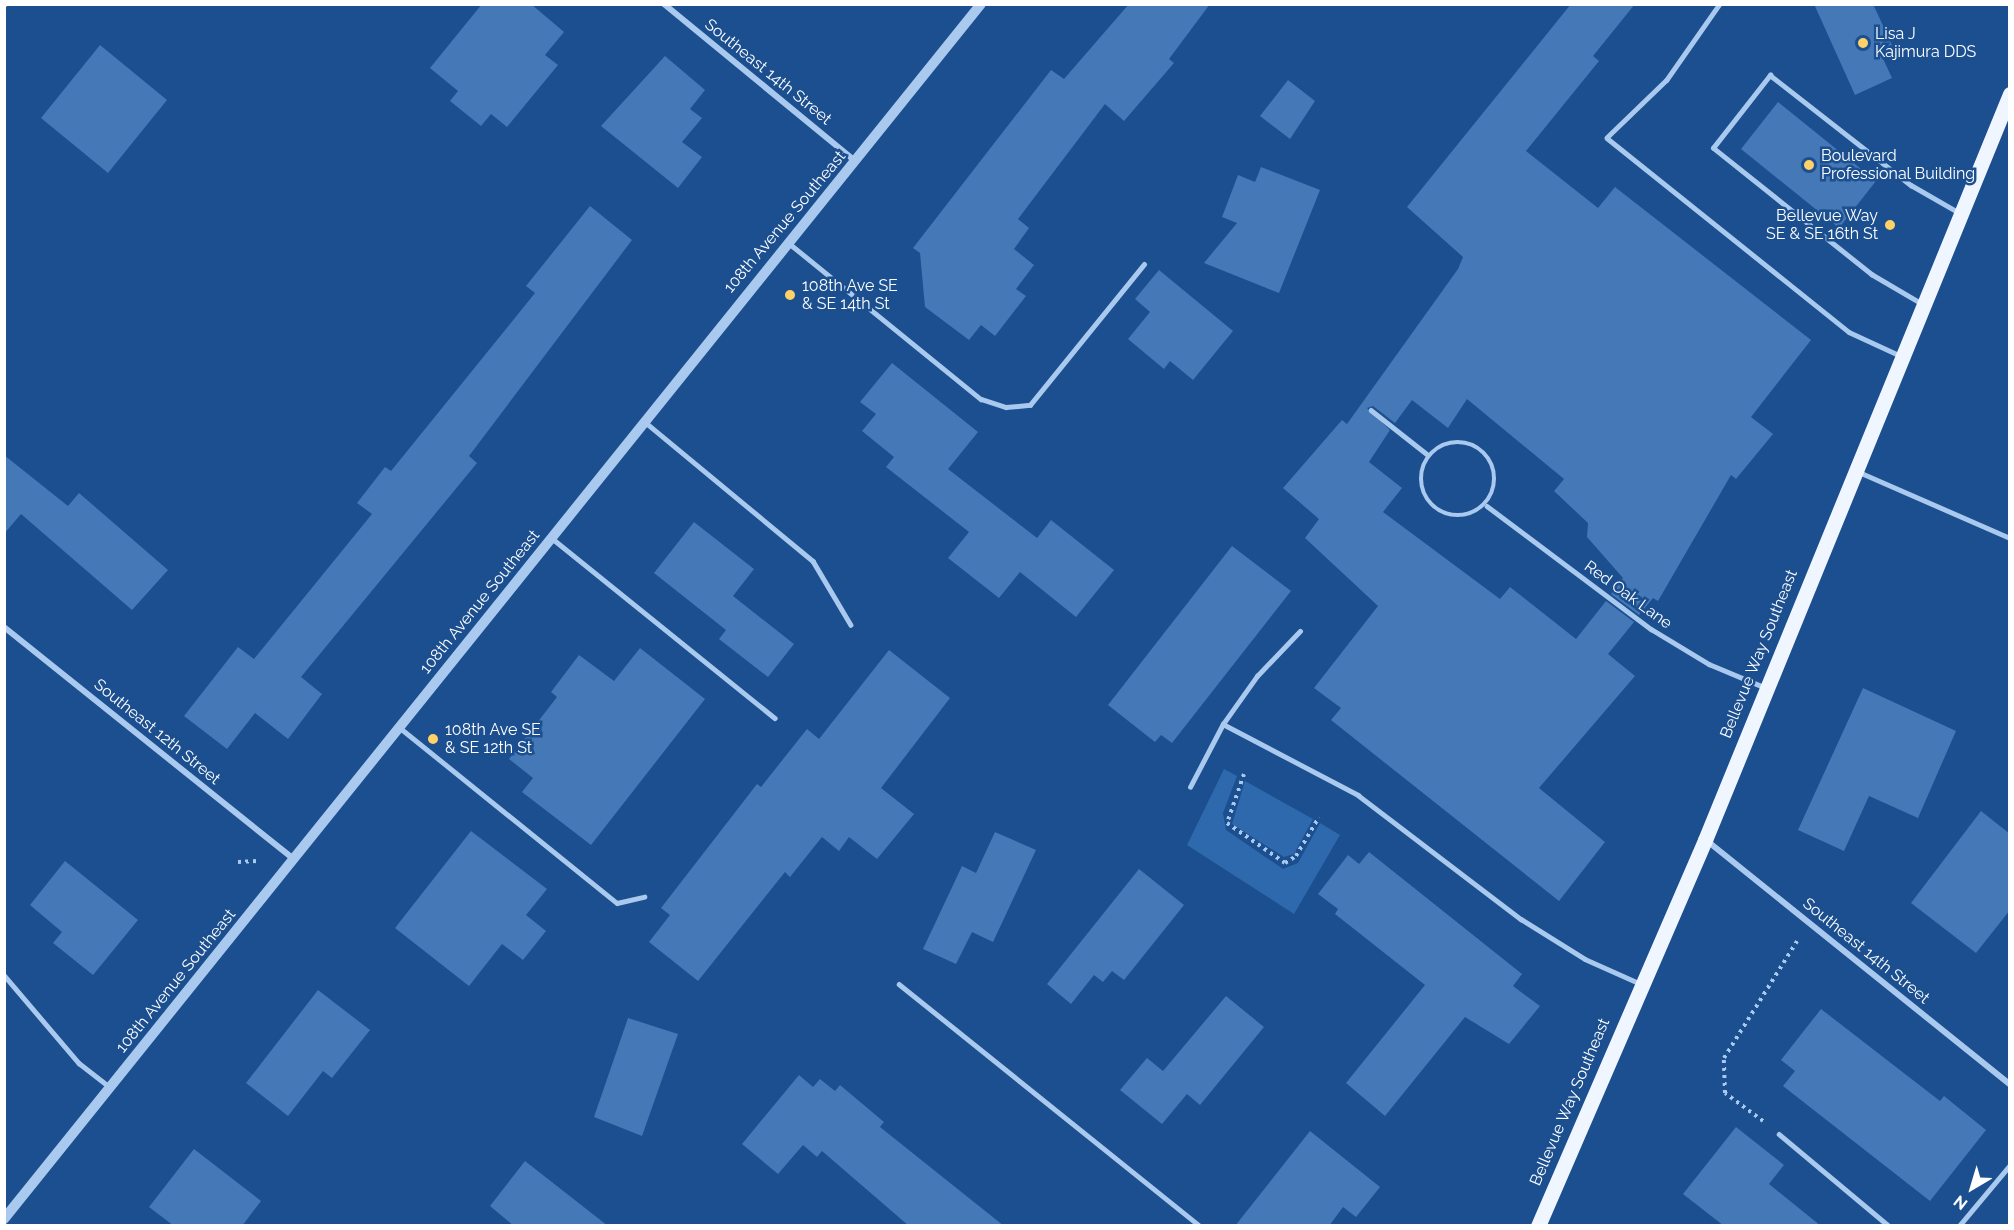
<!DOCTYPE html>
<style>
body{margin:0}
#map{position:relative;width:2014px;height:1230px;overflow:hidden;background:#1b4f8f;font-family:Raleway,sans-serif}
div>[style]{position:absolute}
.green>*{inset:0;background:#2e69ad}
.building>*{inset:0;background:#4478b7}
.path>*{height:4px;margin-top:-2px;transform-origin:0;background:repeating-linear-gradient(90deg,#a9c9ee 0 3px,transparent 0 7.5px)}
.service>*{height:4.5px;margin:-2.25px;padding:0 2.25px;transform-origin:2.25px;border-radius:2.25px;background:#a9c9ee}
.service>.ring{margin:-2.25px;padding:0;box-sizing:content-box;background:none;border:4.5px solid #a9c9ee;border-radius:50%}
.minor>*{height:6px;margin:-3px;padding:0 3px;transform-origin:3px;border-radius:3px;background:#a9c9ee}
.tertiary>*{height:10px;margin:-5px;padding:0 5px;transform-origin:5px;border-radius:5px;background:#a9c9ee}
.primary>*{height:15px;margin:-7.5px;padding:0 7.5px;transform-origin:7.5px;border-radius:7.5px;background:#f0f6ff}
.dots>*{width:16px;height:16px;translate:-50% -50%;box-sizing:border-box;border:3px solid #1b4f8f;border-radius:50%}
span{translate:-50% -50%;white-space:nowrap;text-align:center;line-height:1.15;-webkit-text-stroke:5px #1b4f8f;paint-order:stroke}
.poi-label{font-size:16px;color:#fff}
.left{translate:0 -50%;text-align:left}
.right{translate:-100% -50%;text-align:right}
.street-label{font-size:16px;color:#fff}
.frame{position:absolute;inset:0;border:6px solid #fff;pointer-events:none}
.north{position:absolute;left:1942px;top:1158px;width:60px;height:60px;-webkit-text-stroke:4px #1b4f8f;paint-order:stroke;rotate:218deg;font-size:16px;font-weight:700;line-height:24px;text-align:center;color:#fff}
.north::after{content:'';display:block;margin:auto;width:21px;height:27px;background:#fff;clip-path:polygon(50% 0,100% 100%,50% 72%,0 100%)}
</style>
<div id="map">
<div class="green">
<div style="clip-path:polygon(1224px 769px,1237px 776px,1223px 813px,1226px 830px,1283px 869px,1298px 863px,1320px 823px,1340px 835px,1294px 914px,1187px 845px)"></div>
<div style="clip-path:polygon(1245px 781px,1313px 819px,1294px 854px,1284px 857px,1232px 824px)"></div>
</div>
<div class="building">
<div style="clip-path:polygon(482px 4px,531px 4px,564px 32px,545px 55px,558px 65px,507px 127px,491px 114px,481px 126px,450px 101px,458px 91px,430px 68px)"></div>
<div style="clip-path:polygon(1129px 4px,1210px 4px,1169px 59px,1174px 63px,1124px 121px,1105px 104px,1018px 219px,1029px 228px,1014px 249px,1034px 265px,1016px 289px,1026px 296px,995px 336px,981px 325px,969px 340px,925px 307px,920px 253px,913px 248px,1051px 70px,1064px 79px)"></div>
<div style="clip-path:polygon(1571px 4px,1635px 4px,1593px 56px,1599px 61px,1526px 151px,1598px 208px,1615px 187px,1811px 340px,1751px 417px,1773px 434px,1736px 479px,1731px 475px,1658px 601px,1653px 598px,1639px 615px,1611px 594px,1623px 578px,1587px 537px,1588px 523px,1554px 491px,1564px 479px,1467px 399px,1448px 428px,1412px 400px,1395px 423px,1373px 406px,1367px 408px,1390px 430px,1369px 462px,1402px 488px,1383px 512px,1500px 599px,1510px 587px,1576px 639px,1606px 601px,1634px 622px,1608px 654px,1635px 676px,1539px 788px,1605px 842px,1559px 901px,1331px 720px,1341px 708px,1314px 688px,1378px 606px,1305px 538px,1319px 519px,1283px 488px,1342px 420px,1347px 424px,1458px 269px,1463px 257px,1407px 207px)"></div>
<div style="clip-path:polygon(1814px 4px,1873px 4px,1892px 45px,1879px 50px,1892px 78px,1855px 95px)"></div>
<div style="clip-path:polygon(100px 45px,167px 100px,108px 173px,41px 118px)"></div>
<div style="clip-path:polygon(665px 56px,705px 90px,690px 109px,702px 118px,682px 142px,702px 157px,678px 188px,601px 126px)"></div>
<div style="clip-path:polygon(1288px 80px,1315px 101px,1290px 139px,1260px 116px)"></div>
<div style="clip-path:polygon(1778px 102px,1876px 181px,1839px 228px,1741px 149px)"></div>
<div style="clip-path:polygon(1261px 167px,1320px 190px,1279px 293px,1204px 263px,1237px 223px,1222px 217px,1238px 175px,1255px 182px)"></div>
<div style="clip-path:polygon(590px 206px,632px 240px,469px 456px,477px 463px,301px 677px,322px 694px,288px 739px,255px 713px,227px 749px,184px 716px,238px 647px,254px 659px,372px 514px,357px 503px,385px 467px,391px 471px,535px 293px,526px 286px)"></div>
<div style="clip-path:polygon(1159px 270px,1233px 331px,1193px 380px,1170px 361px,1164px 369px,1128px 339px,1150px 312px,1135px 299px)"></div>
<div style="clip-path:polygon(892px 363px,978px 432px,948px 469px,1037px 538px,1051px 520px,1114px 570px,1076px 617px,1020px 572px,999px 598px,948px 558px,969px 532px,886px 467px,894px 457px,862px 431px,876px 414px,860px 402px)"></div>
<div style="clip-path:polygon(4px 455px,68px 506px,79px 493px,168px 570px,132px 610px,21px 514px,4px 534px)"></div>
<div style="clip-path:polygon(694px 522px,754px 569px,733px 596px,794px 644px,768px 677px,719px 639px,726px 630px,654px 573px)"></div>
<div style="clip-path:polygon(1232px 546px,1291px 591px,1172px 743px,1161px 735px,1155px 742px,1108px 705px)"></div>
<div style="clip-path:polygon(640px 648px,705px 699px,591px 845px,522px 792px,533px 778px,509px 759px,557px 697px,551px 692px,579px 655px,614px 681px)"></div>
<div style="clip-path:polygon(889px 650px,950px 698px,881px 788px,914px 814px,877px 859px,849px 837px,839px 851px,822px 837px,790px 877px,785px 872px,698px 981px,649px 942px,670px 915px,661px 908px,757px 784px,761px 787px,807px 729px,819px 739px)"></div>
<div style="clip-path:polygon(1863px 688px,1956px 731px,1918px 818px,1869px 796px,1844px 851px,1798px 830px)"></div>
<div style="clip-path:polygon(1981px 811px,2010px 834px,2010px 910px,1976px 953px,1911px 903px)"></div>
<div style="clip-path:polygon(471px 831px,547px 889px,526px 915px,546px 931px,523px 960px,502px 944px,469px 986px,395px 928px)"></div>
<div style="clip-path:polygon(995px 832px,1036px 850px,993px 942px,972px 932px,956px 964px,923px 949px,962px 866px,976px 873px)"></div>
<div style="clip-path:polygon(1369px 852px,1522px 974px,1513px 986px,1540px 1006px,1509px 1044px,1465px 1017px,1385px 1116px,1346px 1083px,1425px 985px,1335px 914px,1338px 909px,1318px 894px,1348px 855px,1359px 864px)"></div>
<div style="clip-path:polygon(65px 861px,138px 920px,93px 975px,53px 943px,62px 932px,30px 905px)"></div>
<div style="clip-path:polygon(1139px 869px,1184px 905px,1124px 980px,1112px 971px,1103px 982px,1094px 975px,1071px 1004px,1047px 984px)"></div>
<div style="clip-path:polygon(318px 990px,370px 1030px,332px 1078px,323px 1071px,288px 1116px,246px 1083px)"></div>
<div style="clip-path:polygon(1226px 996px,1264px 1027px,1200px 1105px,1187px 1094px,1162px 1124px,1120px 1090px,1147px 1058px,1163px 1071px)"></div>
<div style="clip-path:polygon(1821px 1009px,1940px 1101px,1944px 1096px,1986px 1130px,1930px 1201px,1783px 1086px,1795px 1071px,1781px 1060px)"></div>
<div style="clip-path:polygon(628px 1018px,678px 1034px,642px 1136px,594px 1117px)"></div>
<div style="clip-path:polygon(799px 1075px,813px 1087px,820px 1079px,835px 1091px,840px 1085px,884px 1122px,880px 1127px,1004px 1226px,909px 1226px,822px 1151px,817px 1157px,803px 1145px,778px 1174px,742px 1144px)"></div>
<div style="clip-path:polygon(1736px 1127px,1784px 1165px,1769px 1184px,1821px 1226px,1724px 1226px,1683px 1194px)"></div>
<div style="clip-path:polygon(1310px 1131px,1380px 1187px,1356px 1217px,1343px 1207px,1329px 1226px,1235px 1226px)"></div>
<div style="clip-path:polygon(194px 1149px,261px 1201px,242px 1226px,174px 1226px,149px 1207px)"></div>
<div style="clip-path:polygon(525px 1161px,608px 1226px,514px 1226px,490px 1206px)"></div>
</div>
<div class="path">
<div style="left:1244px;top:774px;width:52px;rotate:109.1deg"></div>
<div style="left:1227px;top:823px;width:70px;rotate:34.6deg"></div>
<div style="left:1285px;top:863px;width:13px;rotate:-32deg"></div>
<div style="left:1296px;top:856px;width:45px;rotate:-59.5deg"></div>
<div style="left:238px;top:862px;width:20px;rotate:-3deg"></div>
<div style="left:1763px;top:1121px;width:47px;rotate:-143.6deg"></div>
<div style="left:1725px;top:1093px;width:35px;rotate:-92deg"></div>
<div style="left:1724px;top:1058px;width:138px;rotate:-58deg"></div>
</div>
<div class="service">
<div style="left:1720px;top:4px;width:93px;rotate:124.9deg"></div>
<div style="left:1667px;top:80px;width:83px;rotate:136deg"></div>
<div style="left:1607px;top:138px;width:310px;rotate:38.7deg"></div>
<div style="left:1849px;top:332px;width:55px;rotate:24.7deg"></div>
<div style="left:790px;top:244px;width:246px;rotate:39.1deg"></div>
<div style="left:981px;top:399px;width:26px;rotate:18deg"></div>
<div style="left:1006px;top:407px;width:24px;rotate:-5deg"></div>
<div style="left:1030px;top:405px;width:181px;rotate:-51deg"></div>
<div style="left:1920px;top:303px;width:56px;rotate:-149.7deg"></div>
<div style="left:1872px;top:275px;width:203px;rotate:-141.4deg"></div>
<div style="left:1713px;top:148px;width:93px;rotate:-52deg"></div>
<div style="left:1770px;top:75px;width:179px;rotate:38deg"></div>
<div style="left:1911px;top:185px;width:54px;rotate:29.9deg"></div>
<div style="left:1371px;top:410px;width:71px;rotate:38.2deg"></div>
<div style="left:645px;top:422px;width:218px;rotate:39.6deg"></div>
<div style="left:813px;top:561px;width:74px;rotate:59.3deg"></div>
<div class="ring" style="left:1421px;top:442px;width:69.5px;height:69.5px"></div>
<div style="left:1859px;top:472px;width:165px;rotate:23.6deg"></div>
<div style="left:1487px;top:506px;width:205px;rotate:36.9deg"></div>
<div style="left:1651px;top:629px;width:68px;rotate:31.1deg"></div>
<div style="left:1709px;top:664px;width:60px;rotate:22.7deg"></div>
<div style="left:553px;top:539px;width:285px;rotate:38.9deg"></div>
<div style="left:1223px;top:724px;width:153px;rotate:27.7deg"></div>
<div style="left:1358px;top:795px;width:205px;rotate:37.3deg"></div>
<div style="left:1521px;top:919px;width:75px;rotate:32deg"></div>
<div style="left:1585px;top:959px;width:59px;rotate:24deg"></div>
<div style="left:399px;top:727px;width:280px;rotate:38.9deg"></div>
<div style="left:617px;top:903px;width:28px;rotate:-13deg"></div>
<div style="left:1190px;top:787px;width:71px;rotate:-62.4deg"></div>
<div style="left:1223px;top:724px;width:59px;rotate:-54.7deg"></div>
<div style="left:1257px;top:676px;width:62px;rotate:-46.3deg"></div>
<div style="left:4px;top:975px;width:116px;rotate:49.6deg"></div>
<div style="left:79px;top:1063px;width:39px;rotate:38deg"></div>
<div style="left:899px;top:984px;width:386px;rotate:38.8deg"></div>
<div style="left:1779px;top:1134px;width:143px;rotate:39.9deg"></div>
<div style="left:1959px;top:1226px;width:80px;rotate:-50.1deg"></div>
</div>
<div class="minor">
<div style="left:664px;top:4px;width:247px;rotate:39.4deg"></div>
<div style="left:4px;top:5px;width:1px;rotate:-45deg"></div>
<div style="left:4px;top:627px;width:369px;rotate:38.7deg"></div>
<div style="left:1706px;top:840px;width:390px;rotate:38.8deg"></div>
</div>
<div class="tertiary">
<div style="left:4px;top:1219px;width:1559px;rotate:-51.2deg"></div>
</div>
<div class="primary">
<div style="left:1538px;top:1226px;width:421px;rotate:-66.6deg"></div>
<div style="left:1705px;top:840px;width:806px;rotate:-67.76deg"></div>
</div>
<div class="dots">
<div style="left:1863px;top:43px;background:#ffd166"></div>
<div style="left:1809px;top:165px;background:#ffd166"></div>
<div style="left:1890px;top:225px;background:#ffd166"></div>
<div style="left:790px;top:295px;background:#ffd166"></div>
<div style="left:433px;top:739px;background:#ffd166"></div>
</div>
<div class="poi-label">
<span class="left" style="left:1875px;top:43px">Lisa J<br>Kajimura DDS</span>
<span class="left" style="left:1821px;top:165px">Boulevard<br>Professional Building</span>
<span class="right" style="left:1878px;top:225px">Bellevue Way<br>SE &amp; SE 16th St</span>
<span class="left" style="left:802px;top:295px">108th Ave SE<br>&amp; SE 14th St</span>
<span class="left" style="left:445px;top:739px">108th Ave SE<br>&amp; SE 12th St</span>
</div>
<div class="street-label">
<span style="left:768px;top:72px;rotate:39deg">Southeast 14th Street</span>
<span style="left:785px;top:222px;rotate:-50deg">108th Avenue Southeast</span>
<span style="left:1628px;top:595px;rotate:36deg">Red Oak Lane</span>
<span style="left:480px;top:602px;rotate:-51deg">108th Avenue Southeast</span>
<span style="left:1759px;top:654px;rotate:-68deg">Bellevue Way Southeast</span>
<span style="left:157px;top:732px;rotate:39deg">Southeast 12th Street</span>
<span style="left:1866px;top:951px;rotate:39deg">Southeast 14th Street</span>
<span style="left:176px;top:981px;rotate:-51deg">108th Avenue Southeast</span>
<span style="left:1570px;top:1102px;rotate:-67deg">Bellevue Way Southeast</span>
</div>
<div class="frame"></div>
<div class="north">N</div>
</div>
